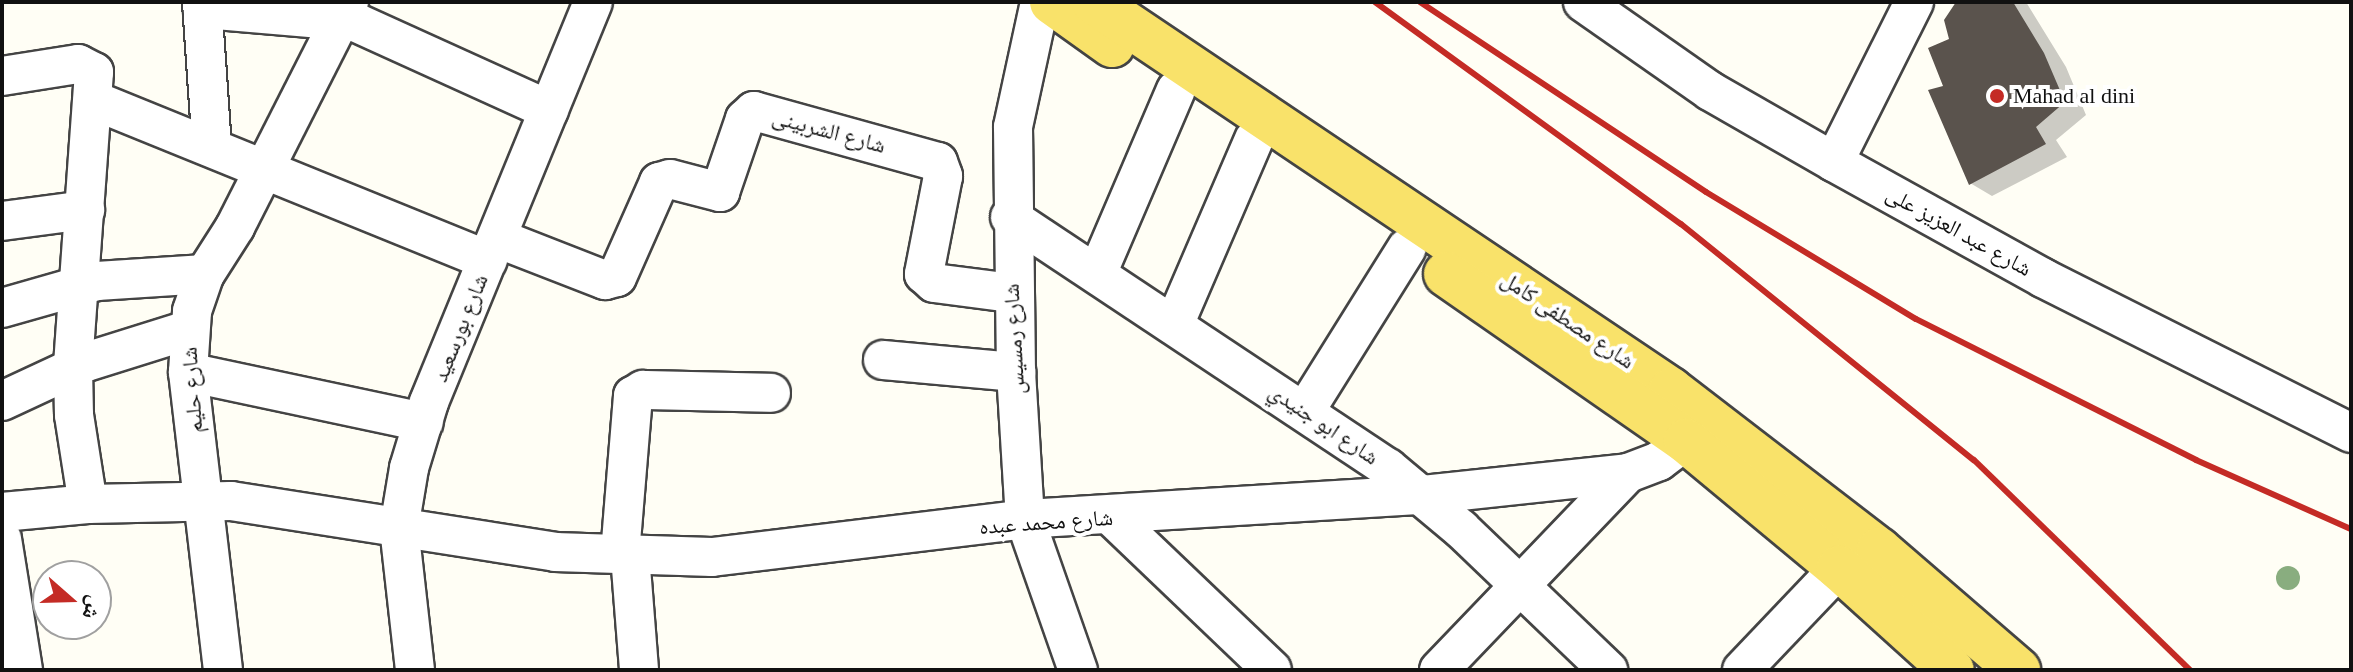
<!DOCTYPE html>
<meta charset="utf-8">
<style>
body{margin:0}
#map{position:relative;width:2353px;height:672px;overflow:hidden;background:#fffef5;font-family:"Times New Roman","Noto Naskh Arabic",serif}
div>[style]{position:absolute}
.shadow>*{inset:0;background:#0003}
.building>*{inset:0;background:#5a534d}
.roads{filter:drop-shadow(2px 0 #444) drop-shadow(-2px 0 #444) drop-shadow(0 2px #444) drop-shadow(0 -2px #444)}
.minor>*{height:38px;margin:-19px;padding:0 19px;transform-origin:19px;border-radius:19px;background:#fff}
.major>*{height:44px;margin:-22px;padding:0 22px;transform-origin:22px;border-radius:22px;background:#f9e26a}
.rail>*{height:6px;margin:-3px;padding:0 3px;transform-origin:3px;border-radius:3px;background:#c42b25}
.trees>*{width:24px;height:24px;margin:-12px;border-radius:50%;background:#89ad7f}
.dots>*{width:22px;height:22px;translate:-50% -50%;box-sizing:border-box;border:4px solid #fff;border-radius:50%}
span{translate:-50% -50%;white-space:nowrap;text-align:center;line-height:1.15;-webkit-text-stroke:8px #fff;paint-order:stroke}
.poi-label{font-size:22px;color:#111}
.left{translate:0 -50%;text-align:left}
.street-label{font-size:22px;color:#111}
.frame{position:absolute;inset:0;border:4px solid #111;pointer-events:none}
.north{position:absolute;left:32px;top:560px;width:80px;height:80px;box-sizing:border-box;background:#fff;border:2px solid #a0a0a0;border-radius:50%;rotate:110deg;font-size:22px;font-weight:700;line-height:32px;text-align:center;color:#111}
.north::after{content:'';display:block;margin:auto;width:28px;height:36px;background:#c42b25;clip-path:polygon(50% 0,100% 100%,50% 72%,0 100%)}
</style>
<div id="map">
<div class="shadow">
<div style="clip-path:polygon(1960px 2px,2026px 2px,2066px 67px,2086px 115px,2056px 140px,2067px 157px,1992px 196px,1970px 183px,1946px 87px)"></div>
</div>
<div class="building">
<div style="clip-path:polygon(1956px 2px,2013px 2px,2044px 53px,2065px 102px,2036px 127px,2046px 144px,1969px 185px,1928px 90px,1943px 86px,1928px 48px,1949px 39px,1944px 20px)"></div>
</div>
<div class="roads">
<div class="minor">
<div style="left:202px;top:2px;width:145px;rotate:86.1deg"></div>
<div style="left:1040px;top:2px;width:128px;rotate:102.2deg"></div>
<div style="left:1013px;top:127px;width:245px;rotate:89.3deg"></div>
<div style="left:1016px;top:372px;width:147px;rotate:86.5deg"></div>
<div style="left:1025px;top:519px;width:160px;rotate:70.7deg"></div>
<div style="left:1583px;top:2px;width:155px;rotate:35deg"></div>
<div style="left:1710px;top:91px;width:143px;rotate:29.8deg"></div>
<div style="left:1834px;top:162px;width:239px;rotate:29deg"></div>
<div style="left:2043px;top:278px;width:345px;rotate:26.7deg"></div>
<div style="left:203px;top:9px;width:153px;rotate:4.9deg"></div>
<div style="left:355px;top:22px;width:213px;rotate:24.4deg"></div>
<div style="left:2px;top:76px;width:77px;rotate:-9deg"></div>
<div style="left:78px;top:64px;width:18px;rotate:27deg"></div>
<div style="left:94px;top:72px;width:297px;rotate:94.1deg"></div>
<div style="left:73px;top:368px;width:47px;rotate:88.8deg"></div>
<div style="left:74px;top:415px;width:90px;rotate:81.1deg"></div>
<div style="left:93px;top:100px;width:426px;rotate:22.1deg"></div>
<div style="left:1834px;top:162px;width:179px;rotate:-63.4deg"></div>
<div style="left:1010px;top:217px;width:454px;rotate:33.6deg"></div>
<div style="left:1388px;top:468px;width:95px;rotate:39.9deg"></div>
<div style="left:1461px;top:529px;width:204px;rotate:43.8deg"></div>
<div style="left:2px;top:221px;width:84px;rotate:-7.5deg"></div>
<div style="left:497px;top:238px;width:116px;rotate:21.3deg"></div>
<div style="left:605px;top:280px;width:12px;rotate:-14deg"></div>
<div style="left:617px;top:277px;width:104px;rotate:-66.1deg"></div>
<div style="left:659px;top:182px;width:11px;rotate:-15deg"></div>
<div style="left:670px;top:179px;width:52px;rotate:14.6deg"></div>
<div style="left:720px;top:192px;width:77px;rotate:-71.1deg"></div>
<div style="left:745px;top:119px;width:12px;rotate:-42deg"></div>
<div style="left:754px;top:111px;width:191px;rotate:15.5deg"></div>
<div style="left:938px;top:162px;width:15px;rotate:70deg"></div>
<div style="left:943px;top:176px;width:100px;rotate:101deg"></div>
<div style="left:924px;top:274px;width:13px;rotate:42deg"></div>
<div style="left:934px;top:283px;width:79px;rotate:7.3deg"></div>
<div style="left:1097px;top:274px;width:200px;rotate:-66.8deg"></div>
<div style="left:2px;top:308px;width:99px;rotate:-15.9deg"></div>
<div style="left:97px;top:281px;width:108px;rotate:-3.7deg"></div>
<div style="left:1174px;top:325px;width:202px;rotate:-66.7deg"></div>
<div style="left:883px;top:360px;width:134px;rotate:5.2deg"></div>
<div style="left:188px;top:372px;width:241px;rotate:12deg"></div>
<div style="left:2px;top:401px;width:93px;rotate:-24.9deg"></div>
<div style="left:86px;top:362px;width:107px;rotate:-17.4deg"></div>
<div style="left:1305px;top:411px;width:192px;rotate:-58deg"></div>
<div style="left:2px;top:512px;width:86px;rotate:-5.3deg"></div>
<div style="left:88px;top:504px;width:143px;rotate:-1.2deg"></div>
<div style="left:231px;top:501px;width:328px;rotate:8.9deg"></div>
<div style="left:555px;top:552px;width:157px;rotate:1.8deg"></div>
<div style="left:712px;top:557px;width:315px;rotate:-6.9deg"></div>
<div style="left:1025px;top:519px;width:399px;rotate:-3.5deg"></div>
<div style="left:1423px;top:495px;width:206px;rotate:-6.1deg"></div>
<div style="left:1628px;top:473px;width:33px;rotate:-21deg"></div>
<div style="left:1659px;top:461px;width:34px;rotate:-37deg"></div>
<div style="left:1112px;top:517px;width:221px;rotate:43.7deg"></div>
<div style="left:2px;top:539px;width:133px;rotate:80.9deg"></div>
<div style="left:620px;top:554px;width:159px;rotate:-85.3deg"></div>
<div style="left:633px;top:396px;width:12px;rotate:-31deg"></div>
<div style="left:643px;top:390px;width:128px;rotate:1.3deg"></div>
<div style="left:630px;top:555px;width:115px;rotate:85.5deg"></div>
<div style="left:223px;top:670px;width:300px;rotate:-96.7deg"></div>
<div style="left:188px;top:372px;width:61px;rotate:-86.2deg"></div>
<div style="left:192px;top:311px;width:39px;rotate:-71deg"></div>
<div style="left:205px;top:274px;width:56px;rotate:-57.4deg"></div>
<div style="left:235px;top:227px;width:252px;rotate:-63.1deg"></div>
<div style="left:415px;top:670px;width:143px;rotate:-96.4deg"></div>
<div style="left:399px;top:528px;width:61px;rotate:-80.5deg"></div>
<div style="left:409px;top:468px;width:69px;rotate:-73.1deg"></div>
<div style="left:429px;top:402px;width:432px;rotate:-67.7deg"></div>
<div style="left:1439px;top:670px;width:273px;rotate:-46.2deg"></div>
<div style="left:1742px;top:670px;width:141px;rotate:-46.4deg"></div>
</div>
<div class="major">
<div style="left:1052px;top:2px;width:74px;rotate:35.6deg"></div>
<div style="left:1094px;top:2px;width:695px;rotate:33.92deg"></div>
<div style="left:1671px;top:390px;width:262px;rotate:37.6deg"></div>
<div style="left:1879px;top:550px;width:184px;rotate:40.8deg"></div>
<div style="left:1446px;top:274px;width:292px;rotate:34.8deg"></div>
<div style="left:1686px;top:441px;width:199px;rotate:39.7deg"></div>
<div style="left:1839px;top:568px;width:152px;rotate:42.1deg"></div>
</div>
</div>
<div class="rail">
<div style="left:1375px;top:2px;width:378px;rotate:36deg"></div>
<div style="left:1681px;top:224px;width:376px;rotate:38.9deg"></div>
<div style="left:1974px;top:460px;width:301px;rotate:44.2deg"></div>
<div style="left:1420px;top:2px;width:343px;rotate:33.6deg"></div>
<div style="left:1706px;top:192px;width:245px;rotate:31.2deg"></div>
<div style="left:1916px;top:319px;width:313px;rotate:26.7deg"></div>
<div style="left:2196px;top:460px;width:170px;rotate:24deg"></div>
</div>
<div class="trees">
<div style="left:2288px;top:578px"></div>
</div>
<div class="dots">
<div style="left:1997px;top:96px;background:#c42b25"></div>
</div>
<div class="poi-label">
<span class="left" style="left:2013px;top:96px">Mahad al dini</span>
</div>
<div class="street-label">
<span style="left:829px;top:131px;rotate:15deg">شارع الشربينى</span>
<span style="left:1959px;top:231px;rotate:29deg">شارع عبد العزيز على</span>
<span style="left:1568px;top:320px;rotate:34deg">شارع مصطفى كامل</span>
<span style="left:460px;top:328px;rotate:-68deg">شارع بورسعيد</span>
<span style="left:1014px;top:339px;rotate:-93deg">شارع رمسيس</span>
<span style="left:192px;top:390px;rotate:-94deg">شارع حليم</span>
<span style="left:1324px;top:424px;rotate:34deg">شارع ابو جنيدي</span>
<span style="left:1046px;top:522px;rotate:-4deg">شارع محمد عبده</span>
</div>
<div class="frame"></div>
<div class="north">ش</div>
</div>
